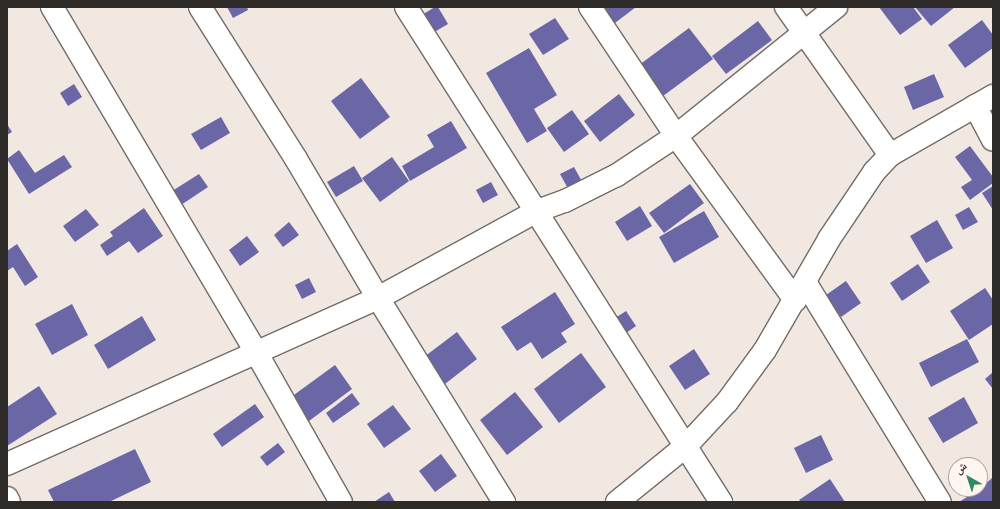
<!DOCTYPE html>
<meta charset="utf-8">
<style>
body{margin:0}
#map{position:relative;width:1000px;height:509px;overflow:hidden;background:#f2e8e2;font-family:Karla,"Noto Naskh Arabic",sans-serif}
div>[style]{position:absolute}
.building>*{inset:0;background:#6b66a5}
.roads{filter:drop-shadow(1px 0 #746c67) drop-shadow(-1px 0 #746c67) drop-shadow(0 1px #746c67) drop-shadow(0 -1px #746c67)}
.minor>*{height:22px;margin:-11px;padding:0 11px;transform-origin:11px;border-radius:11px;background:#fff}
span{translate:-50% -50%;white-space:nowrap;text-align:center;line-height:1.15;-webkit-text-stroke:4px #fff6ef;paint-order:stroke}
.frame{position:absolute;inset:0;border:8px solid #2e2b29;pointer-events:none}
.north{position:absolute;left:948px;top:457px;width:40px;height:40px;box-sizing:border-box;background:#fff6ef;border:1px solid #aba5a0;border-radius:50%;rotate:321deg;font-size:11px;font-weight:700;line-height:16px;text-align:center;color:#2e2b29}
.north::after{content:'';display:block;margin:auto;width:14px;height:18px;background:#308a61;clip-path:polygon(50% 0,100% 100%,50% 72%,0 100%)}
</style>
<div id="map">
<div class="building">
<div style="clip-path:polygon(227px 7px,247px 7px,248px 10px,233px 18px)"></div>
<div style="clip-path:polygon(435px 7px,438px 7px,448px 24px,431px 34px,420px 16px)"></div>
<div style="clip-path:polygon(607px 7px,636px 7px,611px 26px,600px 12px)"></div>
<div style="clip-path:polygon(879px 7px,913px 7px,922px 19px,900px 35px)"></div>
<div style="clip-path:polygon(915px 7px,955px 7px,931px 26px)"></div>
<div style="clip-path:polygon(555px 18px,569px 39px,543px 55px,529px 34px)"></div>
<div style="clip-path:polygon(982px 20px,993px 35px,993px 48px,965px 68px,948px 45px)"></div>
<div style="clip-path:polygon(758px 21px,772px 40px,726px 74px,712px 56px)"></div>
<div style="clip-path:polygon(689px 28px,713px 59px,659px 99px,635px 68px)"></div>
<div style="clip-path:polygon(529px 48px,557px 95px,534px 109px,547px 131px,527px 143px,486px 73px)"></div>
<div style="clip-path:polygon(934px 74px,944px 97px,913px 110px,904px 87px)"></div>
<div style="clip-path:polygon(361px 78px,390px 117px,360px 139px,331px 101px)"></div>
<div style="clip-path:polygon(74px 84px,82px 97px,68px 106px,60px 93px)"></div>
<div style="clip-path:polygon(619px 94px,635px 115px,600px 142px,584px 121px)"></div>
<div style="clip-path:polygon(572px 110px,589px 134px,564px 152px,547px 128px)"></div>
<div style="clip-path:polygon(221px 117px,230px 133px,201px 150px,191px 134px)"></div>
<div style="clip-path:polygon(451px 121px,467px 148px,410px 181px,402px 166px,434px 147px,427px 135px)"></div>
<div style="clip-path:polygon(7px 124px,12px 132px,7px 135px)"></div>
<div style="clip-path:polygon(970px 146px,993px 177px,993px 183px,970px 200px,961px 187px,972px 180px,955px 157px)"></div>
<div style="clip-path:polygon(19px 150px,35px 173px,64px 155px,72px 167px,29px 194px,7px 159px)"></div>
<div style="clip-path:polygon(392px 157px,409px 181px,380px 202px,362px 178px)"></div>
<div style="clip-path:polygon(354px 166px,363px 181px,336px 197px,327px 182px)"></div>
<div style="clip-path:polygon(574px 167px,585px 187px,571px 194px,560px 174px)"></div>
<div style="clip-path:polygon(199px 174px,208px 187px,178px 207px,169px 193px)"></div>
<div style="clip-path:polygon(491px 182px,498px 195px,483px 203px,476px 190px)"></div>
<div style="clip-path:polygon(690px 184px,704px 203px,664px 233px,649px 213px)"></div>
<div style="clip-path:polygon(993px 186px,993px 210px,982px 193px)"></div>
<div style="clip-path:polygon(640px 206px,652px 226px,627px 241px,615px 222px)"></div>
<div style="clip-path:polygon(969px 207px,978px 222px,963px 230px,955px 215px)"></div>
<div style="clip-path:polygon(144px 208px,163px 236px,138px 253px,129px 241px,107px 256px,100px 245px,113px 236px,110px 232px)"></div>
<div style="clip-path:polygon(86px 209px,99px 225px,75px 242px,63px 226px)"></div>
<div style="clip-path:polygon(704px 211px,719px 237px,674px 263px,659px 237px)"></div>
<div style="clip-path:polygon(937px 220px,953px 248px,926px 263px,910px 236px)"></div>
<div style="clip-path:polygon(289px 222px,299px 235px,283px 247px,274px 235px)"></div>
<div style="clip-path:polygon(247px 236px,259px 252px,240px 266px,229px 250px)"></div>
<div style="clip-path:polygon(17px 244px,38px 277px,25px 286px,13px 267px,7px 271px,7px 251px)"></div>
<div style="clip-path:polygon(918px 264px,930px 282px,902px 301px,890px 283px)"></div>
<div style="clip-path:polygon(309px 278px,316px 292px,302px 299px,295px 285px)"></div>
<div style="clip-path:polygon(846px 281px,861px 303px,841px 317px,826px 295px)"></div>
<div style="clip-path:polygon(985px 288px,993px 300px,993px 324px,969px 340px,950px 311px)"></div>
<div style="clip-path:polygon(555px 292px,575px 324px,561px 333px,567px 342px,542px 359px,531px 342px,517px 351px,501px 327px)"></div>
<div style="clip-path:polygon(72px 304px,88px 335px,52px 355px,35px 324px)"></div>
<div style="clip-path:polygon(626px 311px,636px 326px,626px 333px,615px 318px)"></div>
<div style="clip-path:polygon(142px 316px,156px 340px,108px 369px,94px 345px)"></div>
<div style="clip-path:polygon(457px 332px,477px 359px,445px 384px,424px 357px)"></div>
<div style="clip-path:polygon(967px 339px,979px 362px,931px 387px,919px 363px)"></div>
<div style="clip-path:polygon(694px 349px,710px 374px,685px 390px,669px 366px)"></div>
<div style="clip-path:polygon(581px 353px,606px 387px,559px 423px,534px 389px)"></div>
<div style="clip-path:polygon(335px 365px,352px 389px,305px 424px,287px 400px)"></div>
<div style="clip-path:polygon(993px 372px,993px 389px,985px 379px)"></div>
<div style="clip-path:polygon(39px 386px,57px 414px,7px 446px,7px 407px)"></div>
<div style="clip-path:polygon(515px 392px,543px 427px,507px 455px,480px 420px)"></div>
<div style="clip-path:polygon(352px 393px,360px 404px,333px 423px,326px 413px)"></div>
<div style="clip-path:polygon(964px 397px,978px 423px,943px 443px,928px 418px)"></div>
<div style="clip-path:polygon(255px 404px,264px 417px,222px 447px,213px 434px)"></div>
<div style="clip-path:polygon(393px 405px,411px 429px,384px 448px,367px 424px)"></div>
<div style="clip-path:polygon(821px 435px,833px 460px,806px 473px,794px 448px)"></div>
<div style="clip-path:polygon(278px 443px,285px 452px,267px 466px,260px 457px)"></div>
<div style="clip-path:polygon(135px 449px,151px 482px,109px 502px,54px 502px,48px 490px)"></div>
<div style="clip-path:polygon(441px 454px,457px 476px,435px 492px,419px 471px)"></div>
<div style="clip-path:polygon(993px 477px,993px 502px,959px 502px,980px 489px)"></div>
<div style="clip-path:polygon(830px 479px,845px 502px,801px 502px,799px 500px)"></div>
<div style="clip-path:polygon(389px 492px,395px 502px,374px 502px)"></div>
</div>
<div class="roads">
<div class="minor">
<div style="left:52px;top:7px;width:401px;rotate:59.4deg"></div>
<div style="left:256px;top:352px;width:172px;rotate:60.5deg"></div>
<div style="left:200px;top:7px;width:180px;rotate:57.7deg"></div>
<div style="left:296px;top:159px;width:161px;rotate:59.5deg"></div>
<div style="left:378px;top:298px;width:240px;rotate:58.3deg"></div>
<div style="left:406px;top:7px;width:587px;rotate:57.53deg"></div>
<div style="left:590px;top:7px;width:155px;rotate:56.3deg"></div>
<div style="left:676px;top:136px;width:203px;rotate:54deg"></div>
<div style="left:786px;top:7px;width:181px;rotate:54.9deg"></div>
<div style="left:975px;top:106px;width:38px;rotate:62deg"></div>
<div style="left:805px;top:282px;width:258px;rotate:58.5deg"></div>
<div style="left:7px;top:464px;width:406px;rotate:-24.1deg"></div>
<div style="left:378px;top:298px;width:181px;rotate:-28.7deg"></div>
<div style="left:537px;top:211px;width:30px;rotate:-20deg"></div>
<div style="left:565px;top:201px;width:58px;rotate:-26.6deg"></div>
<div style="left:617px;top:175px;width:71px;rotate:-33.5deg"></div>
<div style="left:676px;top:136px;width:206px;rotate:-38.9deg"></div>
<div style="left:7px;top:498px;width:4px;rotate:63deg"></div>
<div style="left:617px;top:502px;width:89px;rotate:-39.1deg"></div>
<div style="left:686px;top:446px;width:60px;rotate:-47deg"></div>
<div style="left:727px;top:402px;width:64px;rotate:-53.8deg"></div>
<div style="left:765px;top:350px;width:128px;rotate:-60deg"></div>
<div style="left:829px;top:239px;width:81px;rotate:-56.1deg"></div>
<div style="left:874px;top:172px;width:23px;rotate:-47deg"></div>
<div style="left:890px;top:155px;width:119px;rotate:-29.8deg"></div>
</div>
</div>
<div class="frame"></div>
<div class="north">ش</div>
</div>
